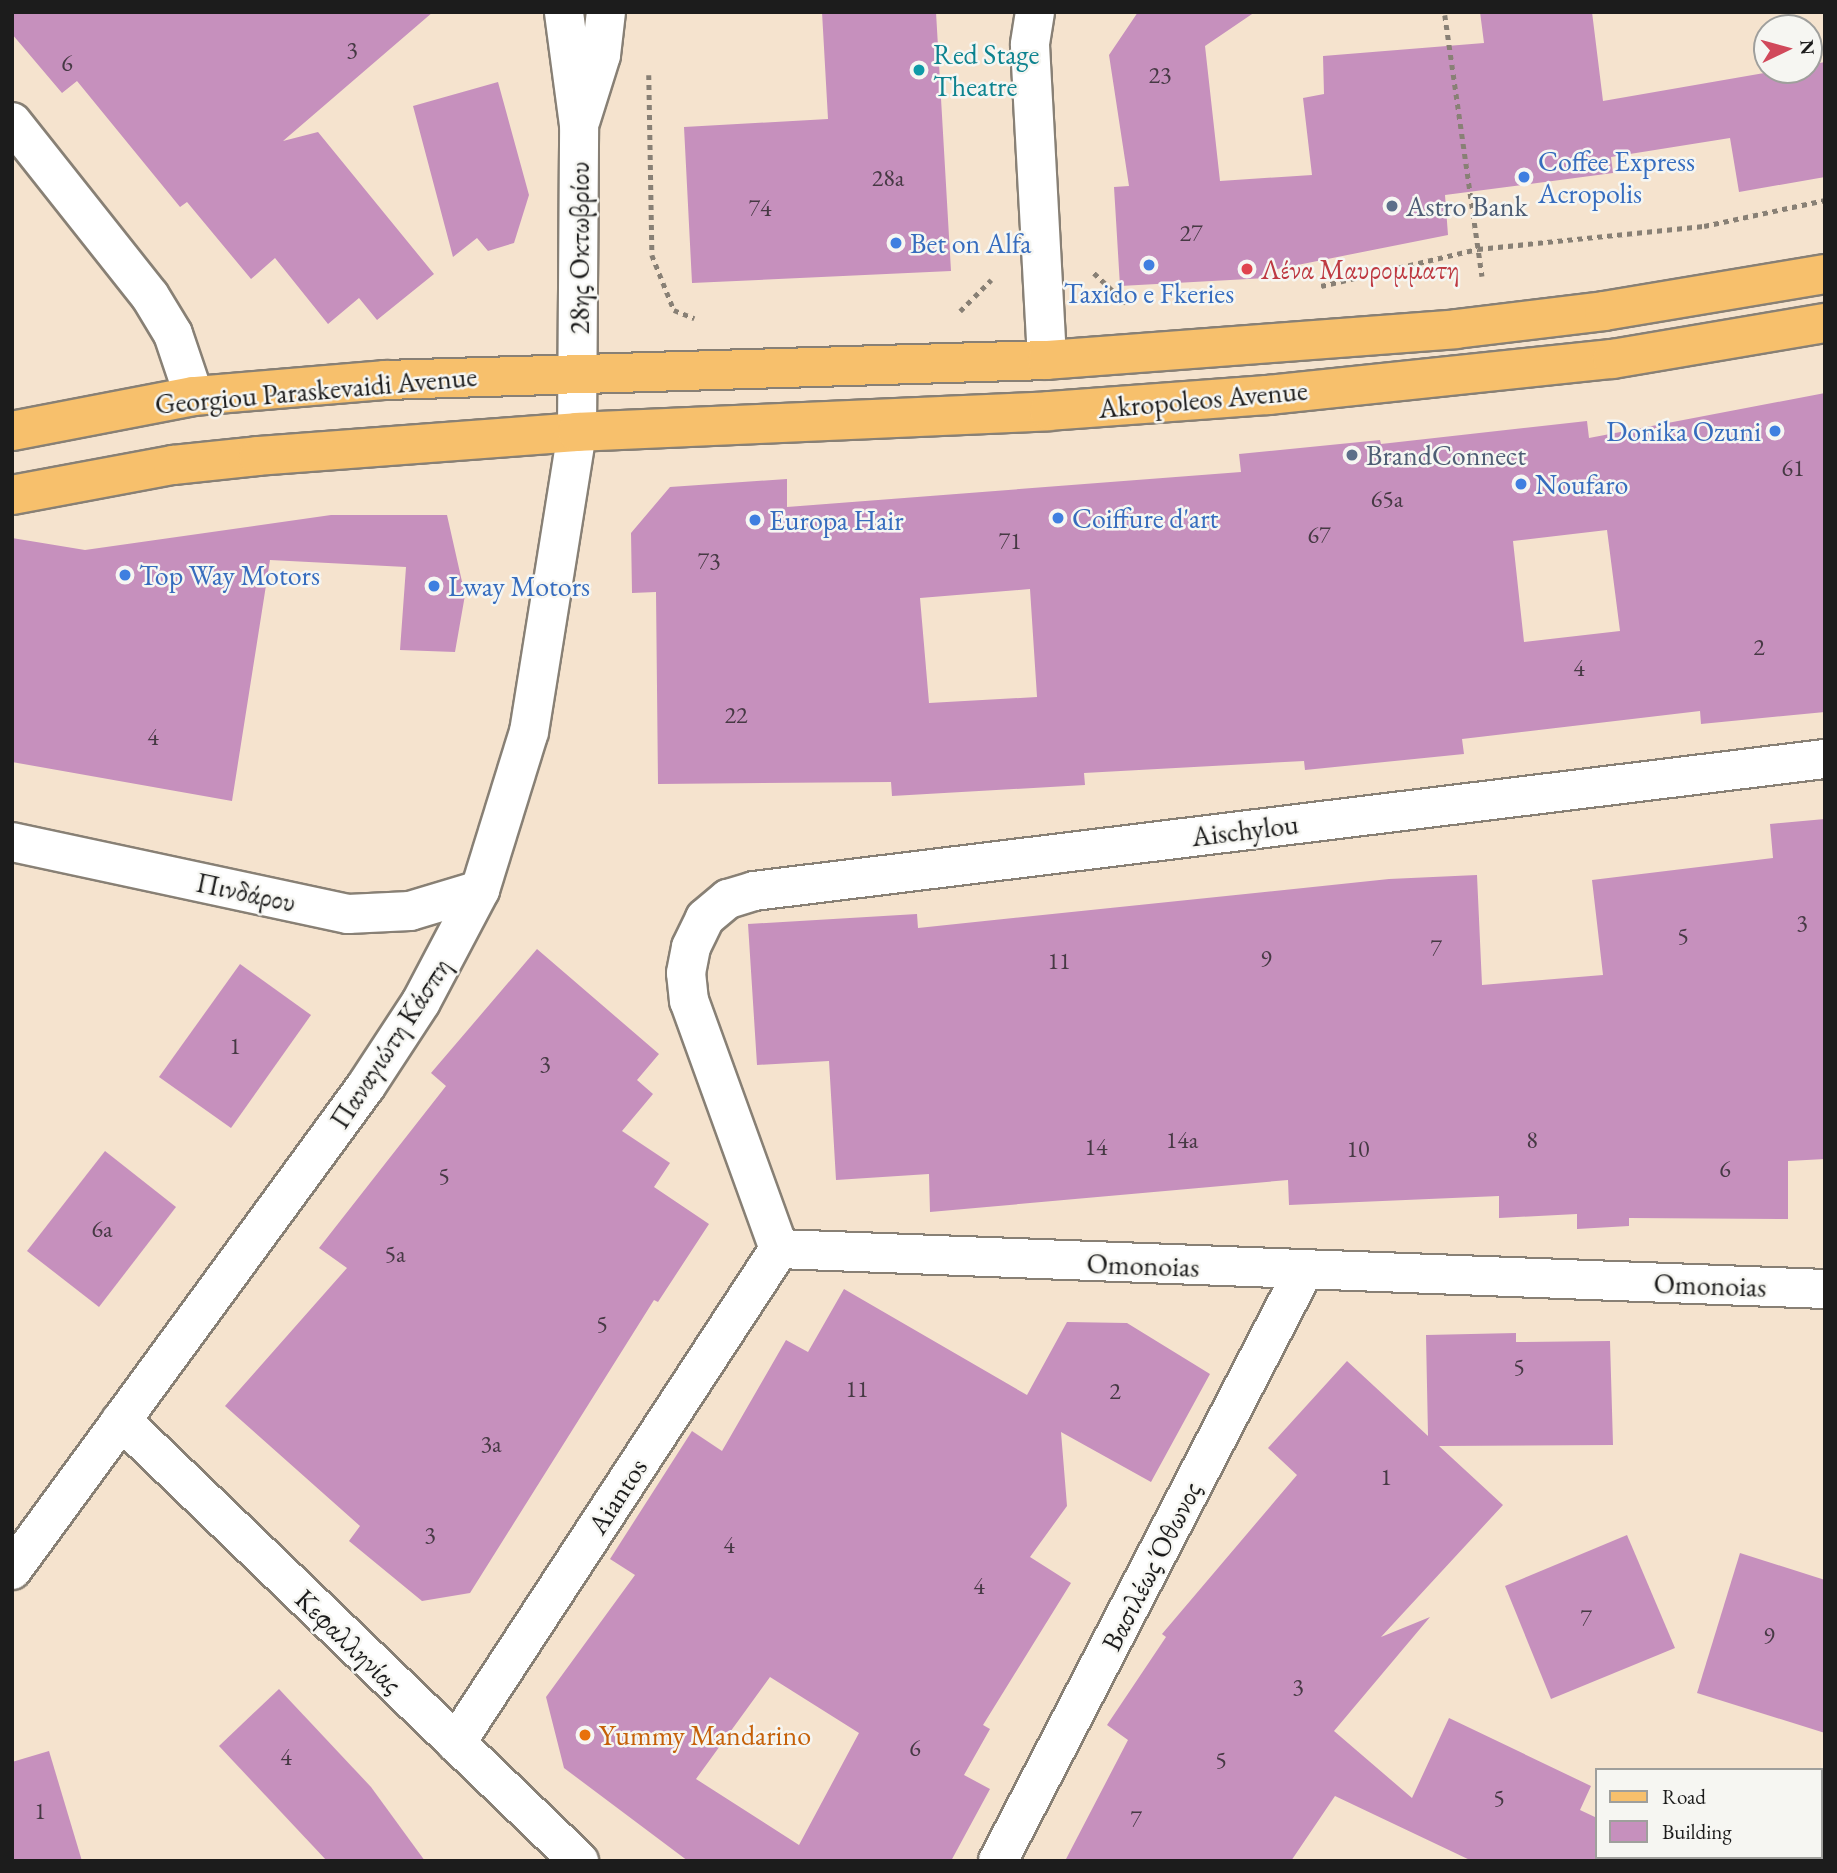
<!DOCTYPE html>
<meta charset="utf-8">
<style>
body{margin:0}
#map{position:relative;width:1837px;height:1873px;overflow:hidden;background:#f5e3ce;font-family:"EB Garamond",serif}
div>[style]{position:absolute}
.building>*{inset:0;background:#c690bd}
.path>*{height:4.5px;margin-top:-2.25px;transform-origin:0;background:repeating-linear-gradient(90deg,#888075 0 5px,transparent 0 10px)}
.roads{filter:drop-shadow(2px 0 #888075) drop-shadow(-2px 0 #888075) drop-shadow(0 2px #888075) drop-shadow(0 -2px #888075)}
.minor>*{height:38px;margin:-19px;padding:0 19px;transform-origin:19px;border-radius:19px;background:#fff}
.major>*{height:38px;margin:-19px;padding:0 19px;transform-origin:19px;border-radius:19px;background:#f7c06c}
.dots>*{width:19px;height:19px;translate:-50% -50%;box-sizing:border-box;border:4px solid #f6f6f2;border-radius:50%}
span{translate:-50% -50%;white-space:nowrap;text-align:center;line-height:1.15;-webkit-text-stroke:5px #f6f6f2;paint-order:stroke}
.number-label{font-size:24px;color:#463944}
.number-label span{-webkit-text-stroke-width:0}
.culture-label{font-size:28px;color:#0d838f}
.left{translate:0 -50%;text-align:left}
.shop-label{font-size:28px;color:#366cbe}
.right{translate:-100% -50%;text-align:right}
.service-label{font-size:28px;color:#4e5e75}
.street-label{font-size:28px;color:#1c1c1c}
.health-label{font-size:28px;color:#be3a42}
.food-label{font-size:28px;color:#c56008}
.frame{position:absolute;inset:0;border:14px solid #1c1c1c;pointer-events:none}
.legend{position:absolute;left:1595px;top:1768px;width:228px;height:91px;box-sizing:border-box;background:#f6f6f2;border:2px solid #9f9f9c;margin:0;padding:9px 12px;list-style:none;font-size:21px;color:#1c1c1c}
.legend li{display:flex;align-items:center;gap:14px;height:35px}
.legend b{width:35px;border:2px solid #9f9f9c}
.north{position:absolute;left:1753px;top:14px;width:70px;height:70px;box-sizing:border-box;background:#f6f6f2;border:2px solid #9f9f9c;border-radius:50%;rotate:85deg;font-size:19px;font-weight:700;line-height:28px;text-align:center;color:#1c1c1c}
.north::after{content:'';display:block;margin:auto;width:24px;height:32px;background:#d1495b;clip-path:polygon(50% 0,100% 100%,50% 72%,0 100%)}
</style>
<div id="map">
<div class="building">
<div style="clip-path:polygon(12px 12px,433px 12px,283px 141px,318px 132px,434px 274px,377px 320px,359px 298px,328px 324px,275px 258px,251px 279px,187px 202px,180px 207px,77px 81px,62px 93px,12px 34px)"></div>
<div style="clip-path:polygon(822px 12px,936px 12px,951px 271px,692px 283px,684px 127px,828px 119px)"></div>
<div style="clip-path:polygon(1138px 12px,1255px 12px,1205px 46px,1220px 181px,1312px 175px,1303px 98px,1324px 94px,1323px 56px,1484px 43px,1480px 12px,1592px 12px,1603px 101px,1781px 70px,1809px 70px,1809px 65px,1825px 62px,1825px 177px,1739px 192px,1730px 138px,1611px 157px,1613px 173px,1445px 195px,1448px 235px,1267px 271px,1267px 278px,1120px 286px,1114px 187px,1129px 186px,1109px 55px)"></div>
<div style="clip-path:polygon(498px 82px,529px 195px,514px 243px,488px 251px,477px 238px,453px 257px,413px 106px)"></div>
<div style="clip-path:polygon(evenodd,1825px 393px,1825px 712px,1701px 724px,1700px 711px,1462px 739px,1464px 754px,1305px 770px,1304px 761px,1084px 773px,1085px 785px,892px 796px,891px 782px,658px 784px,656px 592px,632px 593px,631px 533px,670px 487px,787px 479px,787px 507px,1241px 472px,1239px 454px,1380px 440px,1381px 444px,1587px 421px,1589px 438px,1825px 393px,1607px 530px,1620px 631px,1524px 642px,1513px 541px,1607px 530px,1825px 393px,1030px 589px,1037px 697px,929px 703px,920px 598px,1030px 589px)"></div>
<div style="clip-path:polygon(331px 515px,447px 515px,465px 595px,455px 652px,400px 650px,406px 567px,270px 560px,232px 801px,12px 762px,12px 538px,85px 550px)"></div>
<div style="clip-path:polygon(1825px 819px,1825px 1159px,1788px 1161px,1788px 1219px,1629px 1218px,1629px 1226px,1577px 1229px,1577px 1214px,1499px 1218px,1499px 1196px,1289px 1205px,1288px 1180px,930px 1212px,929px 1174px,836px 1180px,829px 1061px,757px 1065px,748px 924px,917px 914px,918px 928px,1389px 879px,1477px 875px,1482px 985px,1603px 975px,1592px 880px,1773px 858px,1770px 824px)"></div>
<div style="clip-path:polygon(537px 949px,659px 1054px,637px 1080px,653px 1094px,622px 1131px,670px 1163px,654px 1187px,709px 1224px,658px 1302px,654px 1300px,470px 1593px,422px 1601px,349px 1541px,360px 1526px,225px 1406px,347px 1268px,319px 1248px,446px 1086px,431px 1073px)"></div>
<div style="clip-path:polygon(240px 964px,311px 1015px,231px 1128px,159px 1077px)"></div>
<div style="clip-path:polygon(105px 1151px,176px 1207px,99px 1307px,27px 1251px)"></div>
<div style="clip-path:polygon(evenodd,844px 1289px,1027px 1395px,1067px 1322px,1127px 1323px,1210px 1374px,1151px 1482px,1061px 1432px,1067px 1506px,1030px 1557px,1071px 1583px,983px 1725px,990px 1729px,964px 1775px,990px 1789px,951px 1861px,688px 1861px,564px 1768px,546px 1697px,635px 1575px,610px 1559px,692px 1431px,722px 1451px,786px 1340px,808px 1352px,844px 1289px,770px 1677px,859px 1733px,799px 1845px,696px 1779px,770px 1677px)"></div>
<div style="clip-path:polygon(1516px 1333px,1516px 1342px,1610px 1341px,1613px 1445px,1439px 1446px,1503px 1505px,1381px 1637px,1430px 1617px,1334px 1731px,1412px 1798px,1449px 1718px,1591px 1786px,1580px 1810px,1597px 1818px,1597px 1861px,1472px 1861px,1335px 1796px,1291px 1861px,1065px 1861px,1128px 1740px,1107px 1725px,1166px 1637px,1162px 1634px,1297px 1475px,1268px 1448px,1347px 1361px,1428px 1436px,1426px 1335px)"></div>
<div style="clip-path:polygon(1627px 1535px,1675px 1648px,1551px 1699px,1505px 1586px)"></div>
<div style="clip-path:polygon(1740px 1553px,1825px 1580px,1825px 1733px,1697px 1693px)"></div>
<div style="clip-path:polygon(279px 1689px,371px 1787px,425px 1861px,327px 1861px,219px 1746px)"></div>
<div style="clip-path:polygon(49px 1751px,82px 1861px,12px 1861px,12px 1762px)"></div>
</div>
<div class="path">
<div style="left:1445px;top:15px;width:264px;rotate:81.9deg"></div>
<div style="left:649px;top:75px;width:180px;rotate:89deg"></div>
<div style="left:652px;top:255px;width:59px;rotate:68.2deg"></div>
<div style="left:674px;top:310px;width:22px;rotate:22deg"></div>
<div style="left:1094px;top:273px;width:44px;rotate:43.2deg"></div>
<div style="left:1321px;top:286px;width:161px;rotate:-13.3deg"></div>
<div style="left:1478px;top:249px;width:227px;rotate:-5.8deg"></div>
<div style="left:1704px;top:226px;width:124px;rotate:-12.1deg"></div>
<div style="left:960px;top:311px;width:44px;rotate:-45deg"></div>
</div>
<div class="roads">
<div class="minor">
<div style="left:1035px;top:12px;width:33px;rotate:99deg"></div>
<div style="left:1030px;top:45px;width:315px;rotate:86.9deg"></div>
<div style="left:581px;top:119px;width:67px;rotate:-72.6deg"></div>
<div style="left:601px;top:55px;width:43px;rotate:-83.4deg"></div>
<div style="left:12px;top:122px;width:222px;rotate:51.6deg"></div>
<div style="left:150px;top:296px;width:44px;rotate:58.8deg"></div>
<div style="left:173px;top:334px;width:65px;rotate:71.3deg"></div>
<div style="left:12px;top:842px;width:344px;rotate:12.1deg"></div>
<div style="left:348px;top:914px;width:62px;rotate:-2.8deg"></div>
<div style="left:410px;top:911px;width:73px;rotate:-16.7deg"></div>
<div style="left:779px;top:1249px;width:264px;rotate:-109.9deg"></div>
<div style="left:689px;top:1001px;width:28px;rotate:-96deg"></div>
<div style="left:686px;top:973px;width:26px;rotate:-79deg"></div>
<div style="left:691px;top:947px;width:32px;rotate:-64deg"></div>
<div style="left:705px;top:918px;width:30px;rotate:-40deg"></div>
<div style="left:728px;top:899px;width:27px;rotate:-17deg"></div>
<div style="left:754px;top:891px;width:1079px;rotate:-7.03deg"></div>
<div style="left:779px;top:1249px;width:1047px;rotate:2.19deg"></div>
<div style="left:121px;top:1420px;width:636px;rotate:43.92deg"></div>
<div style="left:12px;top:1570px;width:600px;rotate:-53.82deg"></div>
<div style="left:366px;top:1086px;width:100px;rotate:-56.8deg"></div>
<div style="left:421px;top:1002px;width:127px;rotate:-62.2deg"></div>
<div style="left:480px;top:890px;width:165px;rotate:-72.8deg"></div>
<div style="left:529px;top:732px;width:304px;rotate:-80.9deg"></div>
<div style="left:577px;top:432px;width:307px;rotate:-89.6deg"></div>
<div style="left:579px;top:125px;width:114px;rotate:-97.6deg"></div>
<div style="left:456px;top:1743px;width:590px;rotate:-56.82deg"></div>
<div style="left:1821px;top:1820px;width:4px;rotate:14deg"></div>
<div style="left:998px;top:1861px;width:663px;rotate:-62.62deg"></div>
<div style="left:1660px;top:1861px;width:4px;rotate:-63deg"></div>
</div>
<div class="major">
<div style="left:12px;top:431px;width:185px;rotate:-10.9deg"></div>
<div style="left:194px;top:396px;width:192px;rotate:-4.8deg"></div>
<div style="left:385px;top:380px;width:662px;rotate:-1.73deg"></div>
<div style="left:1047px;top:360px;width:410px;rotate:-4.3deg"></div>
<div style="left:1456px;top:329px;width:149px;rotate:-6.9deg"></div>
<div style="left:1604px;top:311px;width:224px;rotate:-9.5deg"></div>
<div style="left:12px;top:495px;width:164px;rotate:-10.6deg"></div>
<div style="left:173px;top:465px;width:85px;rotate:-6deg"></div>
<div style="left:258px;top:456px;width:320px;rotate:-4.3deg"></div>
<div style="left:577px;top:432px;width:472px;rotate:-2.5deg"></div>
<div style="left:1049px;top:411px;width:220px;rotate:-4.2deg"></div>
<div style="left:1268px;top:395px;width:346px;rotate:-6deg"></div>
<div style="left:1612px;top:359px;width:216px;rotate:-9.6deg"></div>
</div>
</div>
<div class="dots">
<div style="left:919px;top:70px;background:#0f9aa8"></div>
<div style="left:1524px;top:177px;background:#3f7fe0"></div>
<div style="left:1392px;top:206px;background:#5c6f8a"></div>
<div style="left:896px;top:243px;background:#3f7fe0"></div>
<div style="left:1149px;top:265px;background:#3f7fe0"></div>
<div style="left:1247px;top:269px;background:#e0444e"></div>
<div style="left:1775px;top:431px;background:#3f7fe0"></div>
<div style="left:1352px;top:455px;background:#5c6f8a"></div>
<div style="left:1521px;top:484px;background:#3f7fe0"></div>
<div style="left:1058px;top:518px;background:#3f7fe0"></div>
<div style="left:755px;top:520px;background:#3f7fe0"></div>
<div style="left:125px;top:575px;background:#3f7fe0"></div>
<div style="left:434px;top:586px;background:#3f7fe0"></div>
<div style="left:585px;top:1735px;background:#e8710a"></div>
</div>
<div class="number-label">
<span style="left:352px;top:50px">3</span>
<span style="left:67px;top:63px">6</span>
<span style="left:1160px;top:75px">23</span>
<span style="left:888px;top:178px">28a</span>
<span style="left:760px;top:208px">74</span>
<span style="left:1191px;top:233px">27</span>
<span style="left:1793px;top:468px">61</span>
<span style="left:1387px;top:499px">65a</span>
<span style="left:1319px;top:535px">67</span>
<span style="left:1010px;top:541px">71</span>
<span style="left:709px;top:561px">73</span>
<span style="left:1759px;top:647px">2</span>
<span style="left:1579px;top:668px">4</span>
<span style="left:736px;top:715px">22</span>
<span style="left:153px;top:737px">4</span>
<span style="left:1802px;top:923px">3</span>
<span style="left:1683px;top:936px">5</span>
<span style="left:1436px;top:948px">7</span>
<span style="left:1266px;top:959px">9</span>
<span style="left:1059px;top:961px">11</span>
<span style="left:235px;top:1046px">1</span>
<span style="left:545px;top:1064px">3</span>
<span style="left:1182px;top:1140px">14a</span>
<span style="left:1532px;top:1140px">8</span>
<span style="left:1096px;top:1147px">14</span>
<span style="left:1358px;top:1149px">10</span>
<span style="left:1725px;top:1169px">6</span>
<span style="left:444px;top:1176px">5</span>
<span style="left:102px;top:1229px">6a</span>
<span style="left:395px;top:1254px">5a</span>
<span style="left:602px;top:1324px">5</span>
<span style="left:1519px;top:1367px">5</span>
<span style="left:857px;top:1389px">11</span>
<span style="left:1115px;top:1391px">2</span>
<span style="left:491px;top:1444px">3a</span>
<span style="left:1386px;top:1477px">1</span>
<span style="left:430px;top:1535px">3</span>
<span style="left:729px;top:1545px">4</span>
<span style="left:979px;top:1586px">4</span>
<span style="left:1586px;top:1618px">7</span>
<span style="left:1769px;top:1636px">9</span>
<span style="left:1298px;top:1687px">3</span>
<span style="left:915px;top:1748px">6</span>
<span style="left:286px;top:1757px">4</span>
<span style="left:1221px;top:1760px">5</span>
<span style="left:1499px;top:1798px">5</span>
<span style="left:40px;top:1811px">1</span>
<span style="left:1136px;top:1819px">7</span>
</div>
<div class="culture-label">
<span class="left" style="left:933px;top:70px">Red Stage<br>Theatre</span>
</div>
<div class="shop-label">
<span class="left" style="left:1538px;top:177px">Coffee Express<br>Acropolis</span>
<span class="left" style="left:910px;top:243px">Bet on Alfa</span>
<span style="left:1149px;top:293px">Taxido e Fkeries</span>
<span class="right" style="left:1761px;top:431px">Donika Ozuni</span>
<span class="left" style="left:1535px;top:484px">Noufaro</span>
<span class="left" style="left:1072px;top:518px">Coiffure d'art</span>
<span class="left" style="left:769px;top:520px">Europa Hair</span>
<span class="left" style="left:139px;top:575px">Top Way Motors</span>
<span class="left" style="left:448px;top:586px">Lway Motors</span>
</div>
<div class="service-label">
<span class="left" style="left:1406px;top:206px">Astro Bank</span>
<span class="left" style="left:1366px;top:455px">BrandConnect</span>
</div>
<div class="street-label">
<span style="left:579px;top:248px;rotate:-90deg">28ης Οκτωβρίου</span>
<span style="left:316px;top:390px;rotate:-5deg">Georgiou Paraskevaidi Avenue</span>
<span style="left:1203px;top:399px;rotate:-5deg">Akropoleos Avenue</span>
<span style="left:1245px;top:830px;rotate:-7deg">Aischylou</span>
<span style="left:246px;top:892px;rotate:12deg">Πινδάρου</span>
<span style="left:390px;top:1043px;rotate:-57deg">Παναγιώτη Κάσπη</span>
<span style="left:1143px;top:1265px;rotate:2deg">Omonoias</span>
<span style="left:1710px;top:1285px;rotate:2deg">Omonoias</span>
<span style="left:617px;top:1496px;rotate:-57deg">Aiantos</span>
<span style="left:1151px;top:1566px;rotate:-63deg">Βασιλέως Όθωνος</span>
<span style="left:349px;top:1641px;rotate:44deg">Κεφαλληνίας</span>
</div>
<div class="health-label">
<span class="left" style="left:1261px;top:269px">Λένα Μαυρομματη</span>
</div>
<div class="food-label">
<span class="left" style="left:599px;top:1735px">Yummy Mandarino</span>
</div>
<div class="frame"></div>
<ul class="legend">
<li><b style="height:9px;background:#f7c06c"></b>Road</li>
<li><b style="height:19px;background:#c690bd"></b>Building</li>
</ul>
<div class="north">N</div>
</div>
